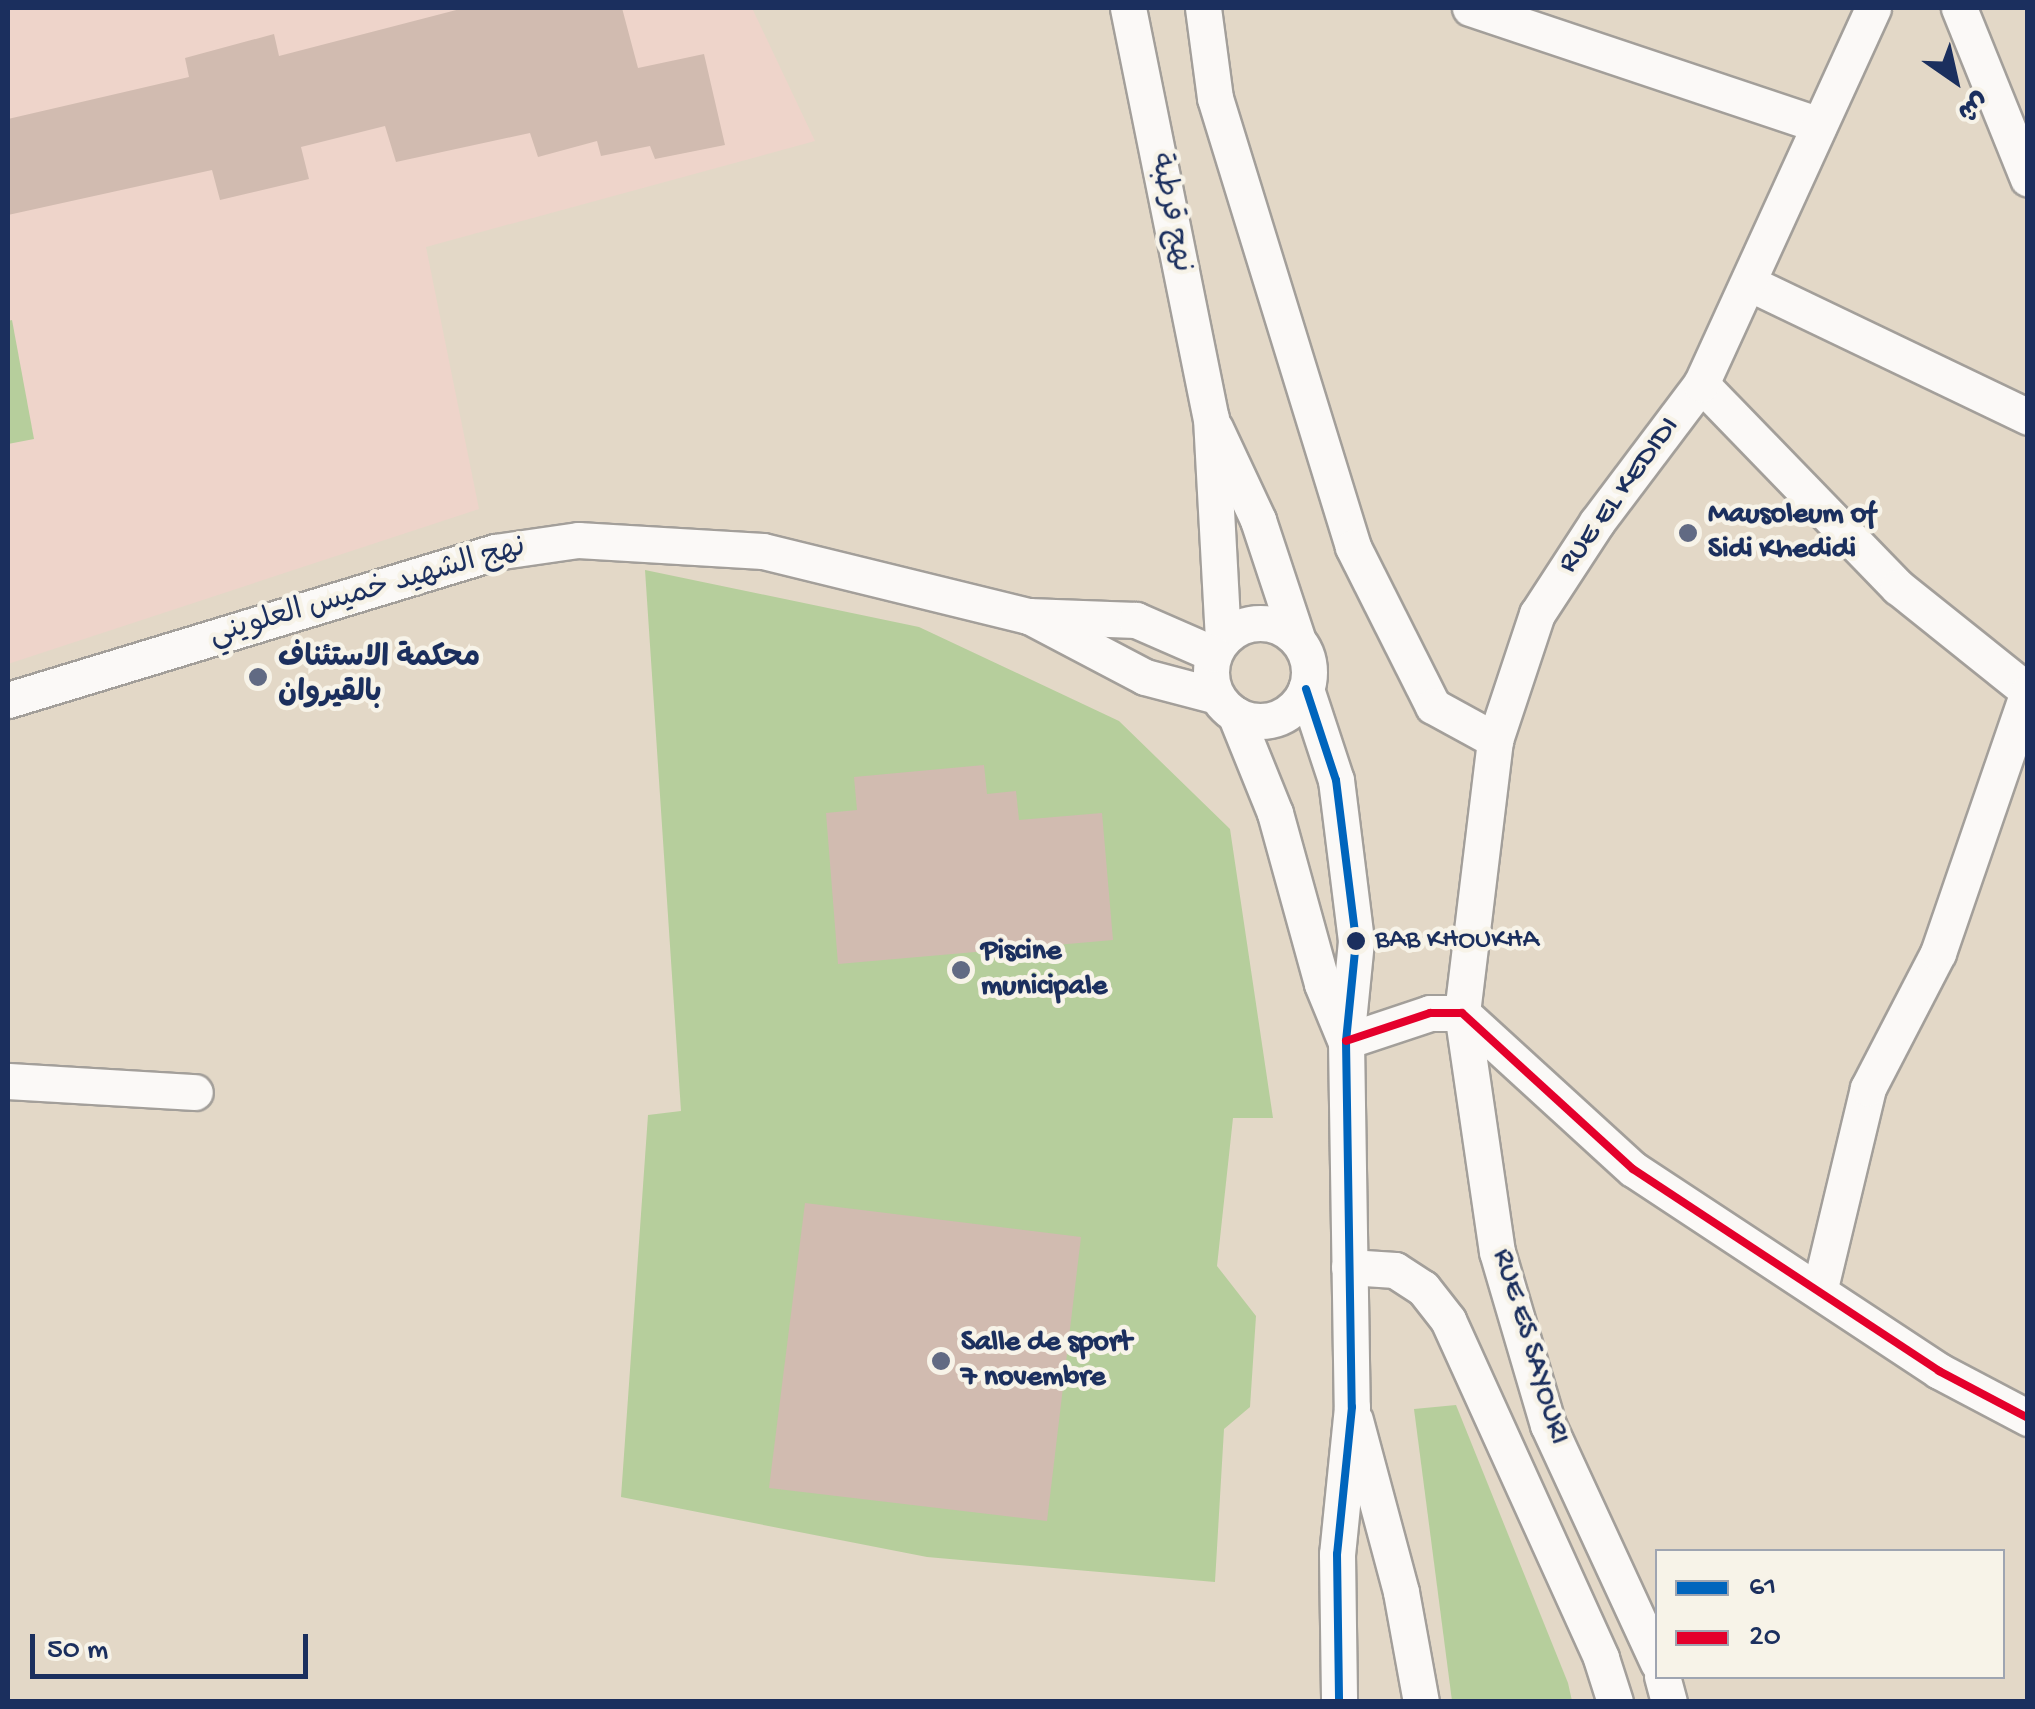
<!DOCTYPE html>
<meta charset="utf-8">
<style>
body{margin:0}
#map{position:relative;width:2035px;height:1709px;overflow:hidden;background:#e3d8c7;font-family:"Gochi Hand","Playpen Sans Arabic",sans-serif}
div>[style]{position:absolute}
.built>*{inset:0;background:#eed4ca}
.green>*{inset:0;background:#b6ce9c}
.building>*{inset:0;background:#d1bbb0}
.roads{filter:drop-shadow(2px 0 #a39f9a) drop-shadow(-2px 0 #a39f9a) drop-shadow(0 2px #a39f9a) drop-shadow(0 -2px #a39f9a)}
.minor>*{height:35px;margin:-17.5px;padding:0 17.5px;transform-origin:17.5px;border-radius:17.5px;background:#fbf9f7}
.minor>.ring{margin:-17.5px;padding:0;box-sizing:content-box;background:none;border:35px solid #fbf9f7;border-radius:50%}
.bus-1>*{height:8px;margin:-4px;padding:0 4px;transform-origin:4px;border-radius:4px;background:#0065bd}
.bus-2>*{height:8px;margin:-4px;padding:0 4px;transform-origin:4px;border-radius:4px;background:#e4002b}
.dots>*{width:28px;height:28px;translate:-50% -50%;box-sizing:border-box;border:5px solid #f7f3e8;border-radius:50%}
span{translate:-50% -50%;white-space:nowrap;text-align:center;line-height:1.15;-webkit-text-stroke:9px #f7f3e8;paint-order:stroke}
.bus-label{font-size:28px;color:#1b2f5e}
.left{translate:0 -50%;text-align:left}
.street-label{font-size:30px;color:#1b2f5e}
.poi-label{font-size:30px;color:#1b2f5e;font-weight:700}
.frame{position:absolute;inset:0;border:10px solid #1b2f5e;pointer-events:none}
.legend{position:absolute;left:1655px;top:1549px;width:350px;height:130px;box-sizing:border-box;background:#f7f3e8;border:2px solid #9fa5b1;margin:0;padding:12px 18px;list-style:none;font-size:30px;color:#1b2f5e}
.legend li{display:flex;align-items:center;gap:20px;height:50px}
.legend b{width:50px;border:2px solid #9fa5b1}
.north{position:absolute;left:1905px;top:30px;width:100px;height:100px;-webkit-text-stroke:8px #f7f3e8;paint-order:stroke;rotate:146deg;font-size:28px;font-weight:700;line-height:40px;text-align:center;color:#1b2f5e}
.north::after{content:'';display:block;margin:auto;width:35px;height:45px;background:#1b2f5e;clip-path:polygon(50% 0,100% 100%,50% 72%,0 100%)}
.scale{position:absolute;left:30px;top:1634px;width:278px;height:45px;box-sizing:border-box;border:5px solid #1b2f5e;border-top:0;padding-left:12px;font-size:30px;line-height:35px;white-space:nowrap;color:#1b2f5e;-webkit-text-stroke:8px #f7f3e8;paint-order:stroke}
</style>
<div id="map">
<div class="built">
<div style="clip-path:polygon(8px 8px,752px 8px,815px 141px,426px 247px,479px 509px,8px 664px)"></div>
</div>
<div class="green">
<div style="clip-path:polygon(12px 320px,34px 439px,8px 444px,8px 321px)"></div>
<div style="clip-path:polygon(645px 570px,919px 627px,1119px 721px,1230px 829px,1273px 1118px,1233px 1118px,1217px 1266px,1256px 1316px,1250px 1407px,1224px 1429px,1215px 1582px,927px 1557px,621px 1497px,648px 1115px,681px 1111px)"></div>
<div style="clip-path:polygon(1456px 1405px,1568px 1683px,1572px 1701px,1452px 1701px,1414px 1409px)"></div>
</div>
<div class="building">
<div style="clip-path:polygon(464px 8px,622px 8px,638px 68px,704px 54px,725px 145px,655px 159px,650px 146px,601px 156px,597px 141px,538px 157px,530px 133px,396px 162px,385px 126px,301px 147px,309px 179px,220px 200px,212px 170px,8px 215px,8px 119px,189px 77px,185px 58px,274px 34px,279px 56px)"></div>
<div style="clip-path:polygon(984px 765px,987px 794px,1016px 791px,1019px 820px,1102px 813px,1113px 940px,838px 964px,826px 813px,857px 810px,854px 777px)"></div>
<div style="clip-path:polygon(805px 1203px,1081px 1237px,1047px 1521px,769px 1488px)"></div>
</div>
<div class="roads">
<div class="minor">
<div style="left:1128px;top:8px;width:418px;rotate:78.6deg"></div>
<div style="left:1211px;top:418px;width:222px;rotate:86.9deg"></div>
<div style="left:1203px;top:8px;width:91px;rotate:82.4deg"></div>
<div style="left:1215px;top:98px;width:470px;rotate:72.9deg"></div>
<div style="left:1353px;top:547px;width:178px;rotate:63.3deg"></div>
<div style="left:1433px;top:706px;width:71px;rotate:28.7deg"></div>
<div style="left:1470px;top:8px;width:368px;rotate:18.5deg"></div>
<div style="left:1959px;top:8px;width:184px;rotate:68deg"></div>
<div style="left:1751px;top:284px;width:307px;rotate:25.6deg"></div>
<div style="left:1701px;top:384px;width:283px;rotate:45.9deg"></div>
<div style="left:1898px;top:587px;width:166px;rotate:38.7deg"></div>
<div style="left:1215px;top:428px;width:102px;rotate:64.9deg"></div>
<div style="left:1258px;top:520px;width:127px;rotate:71.7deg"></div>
<div style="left:1029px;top:616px;width:131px;rotate:27.7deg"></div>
<div style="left:1145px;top:677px;width:74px;rotate:14.8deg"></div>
<div class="ring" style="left:1211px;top:623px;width:63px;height:63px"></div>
<div style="left:1306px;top:689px;width:96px;rotate:71.8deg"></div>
<div style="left:1336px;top:780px;width:162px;rotate:82.9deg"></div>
<div style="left:1356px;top:941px;width:100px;rotate:95.7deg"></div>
<div style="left:1346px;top:1041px;width:366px;rotate:89.1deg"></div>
<div style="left:1352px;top:1407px;width:148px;rotate:95.8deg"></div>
<div style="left:1337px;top:1554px;width:148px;rotate:89.2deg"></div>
<div style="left:8px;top:700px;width:509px;rotate:-16.9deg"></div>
<div style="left:495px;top:552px;width:84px;rotate:-8.2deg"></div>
<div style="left:578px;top:540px;width:185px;rotate:3.4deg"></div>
<div style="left:763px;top:551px;width:273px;rotate:13.8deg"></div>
<div style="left:1028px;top:616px;width:108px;rotate:2.1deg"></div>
<div style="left:1136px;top:620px;width:85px;rotate:23.6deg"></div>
<div style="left:1235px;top:714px;width:107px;rotate:68deg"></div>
<div style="left:1275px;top:813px;width:177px;rotate:74.6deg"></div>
<div style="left:1322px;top:984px;width:61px;rotate:67.7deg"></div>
<div style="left:1462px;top:1013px;width:231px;rotate:42.4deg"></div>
<div style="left:1633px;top:1169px;width:367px;rotate:33.4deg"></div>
<div style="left:1939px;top:1371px;width:101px;rotate:27.8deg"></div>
<div style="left:1346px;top:1041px;width:89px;rotate:-18.4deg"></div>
<div style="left:1430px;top:1013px;width:32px"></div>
<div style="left:8px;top:1081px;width:187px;rotate:3.4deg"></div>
<div style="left:1349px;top:1267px;width:46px;rotate:3.7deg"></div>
<div style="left:1395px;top:1270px;width:33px;rotate:33deg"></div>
<div style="left:1423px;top:1288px;width:41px;rotate:52deg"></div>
<div style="left:1448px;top:1320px;width:371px;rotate:65.6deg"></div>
<div style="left:1601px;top:1658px;width:46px;rotate:72.3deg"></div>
<div style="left:1820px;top:1288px;width:206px;rotate:-76.5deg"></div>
<div style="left:1868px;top:1088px;width:152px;rotate:-62.6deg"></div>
<div style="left:1938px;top:953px;width:276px;rotate:-71deg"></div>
<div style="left:1355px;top:1420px;width:178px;rotate:75deg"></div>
<div style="left:1401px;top:1592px;width:112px;rotate:79.7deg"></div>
<div style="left:1658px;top:1663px;width:262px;rotate:-114.8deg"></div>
<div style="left:1548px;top:1425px;width:180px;rotate:-106.4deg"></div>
<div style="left:1497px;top:1252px;width:242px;rotate:-98.3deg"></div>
<div style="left:1462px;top:1013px;width:275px;rotate:-83.1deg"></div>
<div style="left:1495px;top:740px;width:133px;rotate:-71.6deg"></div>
<div style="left:1537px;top:614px;width:110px;rotate:-56.9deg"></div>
<div style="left:1597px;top:522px;width:173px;rotate:-53deg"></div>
<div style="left:1701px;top:384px;width:413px;rotate:-65.4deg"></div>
<div style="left:1662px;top:1676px;width:27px;rotate:75deg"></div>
</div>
</div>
<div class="bus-1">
<div style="left:1306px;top:689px;width:96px;rotate:71.8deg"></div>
<div style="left:1336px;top:780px;width:162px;rotate:82.9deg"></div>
<div style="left:1356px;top:941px;width:100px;rotate:95.7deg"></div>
<div style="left:1346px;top:1041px;width:366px;rotate:89.1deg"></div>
<div style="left:1352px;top:1407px;width:148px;rotate:95.8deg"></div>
<div style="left:1337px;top:1554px;width:148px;rotate:89.2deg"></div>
</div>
<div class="bus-2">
<div style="left:1346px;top:1041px;width:89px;rotate:-18.4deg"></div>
<div style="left:1430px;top:1013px;width:32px"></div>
<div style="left:1462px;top:1013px;width:231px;rotate:42.4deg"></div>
<div style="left:1633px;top:1169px;width:367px;rotate:33.4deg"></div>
<div style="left:1939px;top:1371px;width:101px;rotate:27.8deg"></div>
</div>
<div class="dots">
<div style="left:1688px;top:533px;background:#616a83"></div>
<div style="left:258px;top:677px;background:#616a83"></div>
<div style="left:1356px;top:941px;background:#1b2f5e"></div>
<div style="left:961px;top:970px;background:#616a83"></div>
<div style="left:941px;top:1361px;background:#616a83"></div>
</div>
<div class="bus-label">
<span class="left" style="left:1375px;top:941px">BAB KHOUKHA</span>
</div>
<div class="street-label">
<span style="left:1169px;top:213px;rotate:79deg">نهج قرطبة</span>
<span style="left:1620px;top:496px;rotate:-54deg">RUE EL KEDIDI</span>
<span style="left:368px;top:593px;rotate:-16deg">نهج الشهيد خميس العلويني</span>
<span style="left:1529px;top:1347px;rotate:73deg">RUE ES SAYOURI</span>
</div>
<div class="poi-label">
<span class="left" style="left:1708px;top:533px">Mausoleum of<br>Sidi Khedidi</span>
<span class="left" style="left:278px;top:677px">محكمة الاستئناف<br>بالقيروان</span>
<span class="left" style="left:981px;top:970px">Piscine<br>municipale</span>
<span class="left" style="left:961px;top:1361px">Salle de sport<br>7 novembre</span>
</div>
<div class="frame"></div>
<ul class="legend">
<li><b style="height:12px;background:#0065bd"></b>61</li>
<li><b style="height:12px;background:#e4002b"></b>20</li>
</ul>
<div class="north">ش</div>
<div class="scale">50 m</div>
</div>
